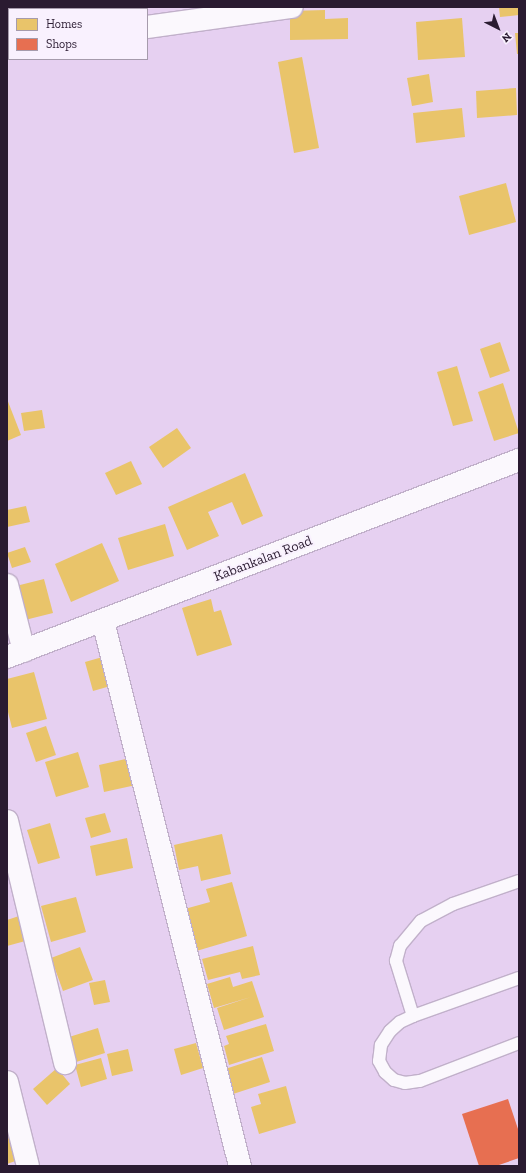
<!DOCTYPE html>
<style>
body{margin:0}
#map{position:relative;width:526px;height:1173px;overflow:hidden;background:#e6d0f1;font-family:"Zilla Slab",serif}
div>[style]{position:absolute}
.homes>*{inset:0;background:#e9c46a}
.shops>*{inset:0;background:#e76f51}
.roads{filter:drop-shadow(1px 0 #c1b0ca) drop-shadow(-1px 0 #c1b0ca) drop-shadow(0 1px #c1b0ca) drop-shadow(0 -1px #c1b0ca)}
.service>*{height:12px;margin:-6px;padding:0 6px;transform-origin:6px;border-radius:6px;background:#fbf8fd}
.minor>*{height:22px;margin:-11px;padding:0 11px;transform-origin:11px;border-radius:11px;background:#fbf8fd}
.tertiary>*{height:22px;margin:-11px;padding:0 11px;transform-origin:11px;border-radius:11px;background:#fbf8fd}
span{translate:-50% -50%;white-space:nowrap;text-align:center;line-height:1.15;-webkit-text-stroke:4px #f9f1fe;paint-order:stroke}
.street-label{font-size:14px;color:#2a1b31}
.frame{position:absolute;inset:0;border:8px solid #2a1b31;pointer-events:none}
.legend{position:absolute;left:8px;top:8px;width:140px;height:52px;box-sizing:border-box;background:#f9f1fe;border:1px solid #a69bac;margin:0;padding:5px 7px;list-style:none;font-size:12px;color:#2a1b31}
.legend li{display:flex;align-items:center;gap:8px;height:20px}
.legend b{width:20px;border:1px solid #a69bac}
.north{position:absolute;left:478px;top:8px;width:40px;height:40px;-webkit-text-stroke:3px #f9f1fe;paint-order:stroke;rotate:138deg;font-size:11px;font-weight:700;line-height:16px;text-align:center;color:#2a1b31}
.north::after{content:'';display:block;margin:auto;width:14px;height:18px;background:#2a1b31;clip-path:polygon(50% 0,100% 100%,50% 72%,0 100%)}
</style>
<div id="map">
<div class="homes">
<div style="clip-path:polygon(499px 7px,519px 7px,519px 15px,500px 17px)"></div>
<div style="clip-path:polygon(325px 10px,325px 19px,348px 18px,348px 39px,290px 40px,290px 11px)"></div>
<div style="clip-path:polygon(462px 18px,465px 57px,418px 60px,416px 22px)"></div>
<div style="clip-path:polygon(515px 33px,519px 33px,519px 54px,517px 54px)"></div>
<div style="clip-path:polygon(302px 57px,319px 148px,294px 153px,278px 62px)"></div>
<div style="clip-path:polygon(429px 74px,433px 102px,412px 106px,407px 78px)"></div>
<div style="clip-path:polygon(516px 88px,517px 115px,477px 118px,476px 91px)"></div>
<div style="clip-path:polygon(462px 108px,465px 137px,416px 143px,413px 113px)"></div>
<div style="clip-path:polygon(506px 183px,516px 222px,469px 235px,459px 196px)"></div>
<div style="clip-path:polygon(500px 342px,510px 371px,490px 378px,480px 349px)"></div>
<div style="clip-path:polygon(457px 366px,473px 421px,453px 426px,437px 372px)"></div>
<div style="clip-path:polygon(503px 383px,519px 433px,494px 441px,478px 392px)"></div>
<div style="clip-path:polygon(7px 399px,21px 435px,7px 441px)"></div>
<div style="clip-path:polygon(42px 410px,45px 428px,24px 431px,21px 413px)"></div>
<div style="clip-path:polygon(177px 428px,191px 448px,163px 468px,149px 447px)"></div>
<div style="clip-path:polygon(131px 461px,142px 484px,116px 495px,105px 473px)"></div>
<div style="clip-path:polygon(245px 473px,263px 516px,242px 525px,232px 502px,208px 512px,219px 536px,187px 550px,168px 507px)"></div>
<div style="clip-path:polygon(26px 506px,30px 522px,7px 527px,7px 510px)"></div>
<div style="clip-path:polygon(165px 524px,174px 556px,128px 570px,118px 538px)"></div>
<div style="clip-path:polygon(102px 543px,119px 581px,71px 602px,55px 564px)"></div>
<div style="clip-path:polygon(25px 547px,31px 562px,12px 568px,7px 553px)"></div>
<div style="clip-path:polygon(44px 579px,53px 613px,21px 621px,12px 587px)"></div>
<div style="clip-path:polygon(211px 599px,214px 612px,221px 610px,232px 645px,197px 656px,182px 608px)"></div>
<div style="clip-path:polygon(106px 656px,114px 685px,93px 691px,85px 662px)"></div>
<div style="clip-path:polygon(34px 672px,47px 719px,12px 728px,7px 708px,7px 679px)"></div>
<div style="clip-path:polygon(46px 726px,56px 755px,36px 762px,26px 733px)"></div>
<div style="clip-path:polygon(78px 752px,89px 787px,56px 797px,45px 762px)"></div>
<div style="clip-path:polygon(130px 758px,136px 785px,104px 792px,99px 765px)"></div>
<div style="clip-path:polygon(105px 813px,111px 832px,91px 838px,85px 818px)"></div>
<div style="clip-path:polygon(50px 823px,60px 858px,38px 864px,27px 830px)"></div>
<div style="clip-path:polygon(222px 834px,231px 874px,201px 881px,198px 866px,179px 870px,174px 845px)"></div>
<div style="clip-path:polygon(127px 838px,133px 868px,96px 876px,90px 846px)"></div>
<div style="clip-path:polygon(232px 882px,247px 936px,193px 952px,181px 910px,210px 902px,206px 889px)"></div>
<div style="clip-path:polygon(76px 897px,86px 932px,51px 942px,41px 906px)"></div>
<div style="clip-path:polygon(22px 915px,29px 940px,7px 946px,7px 920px)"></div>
<div style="clip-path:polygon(253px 946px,260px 975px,242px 979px,240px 972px,208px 980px,202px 959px)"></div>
<div style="clip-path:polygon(80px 947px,93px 980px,63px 991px,51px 958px)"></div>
<div style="clip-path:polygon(230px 977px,233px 987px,252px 981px,264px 1017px,224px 1030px,217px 1008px,251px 997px,214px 1008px,207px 984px)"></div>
<div style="clip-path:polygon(105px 980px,110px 1002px,94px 1005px,89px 983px)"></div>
<div style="clip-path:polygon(266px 1024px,274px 1051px,229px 1065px,224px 1046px,229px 1044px,226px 1036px)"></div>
<div style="clip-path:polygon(98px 1028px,105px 1053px,76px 1062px,69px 1037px)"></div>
<div style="clip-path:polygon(196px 1043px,203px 1068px,181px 1075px,174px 1049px)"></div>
<div style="clip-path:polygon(128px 1049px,133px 1071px,112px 1076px,107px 1054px)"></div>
<div style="clip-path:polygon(262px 1057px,270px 1082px,230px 1095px,222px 1070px)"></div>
<div style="clip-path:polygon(101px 1058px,107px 1079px,81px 1087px,75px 1065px)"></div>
<div style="clip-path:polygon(57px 1068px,70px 1084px,47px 1105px,33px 1089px)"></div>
<div style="clip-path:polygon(286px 1086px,296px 1123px,259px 1134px,251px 1107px,261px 1104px,258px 1094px)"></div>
<div style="clip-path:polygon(16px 1134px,24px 1158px,7px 1164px,7px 1137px)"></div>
</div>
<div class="shops">
<div style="clip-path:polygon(508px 1099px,519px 1132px,519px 1158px,496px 1166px,479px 1166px,462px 1114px)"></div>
</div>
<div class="roads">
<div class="service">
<div style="left:519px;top:978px;width:113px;rotate:160.3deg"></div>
<div style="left:413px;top:1016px;width:14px;rotate:155deg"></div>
<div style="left:400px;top:1022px;width:13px;rotate:138deg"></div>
<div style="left:390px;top:1031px;width:17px;rotate:123deg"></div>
<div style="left:381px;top:1045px;width:16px;rotate:97deg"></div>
<div style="left:379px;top:1061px;width:13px;rotate:61deg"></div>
<div style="left:385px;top:1072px;width:12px;rotate:42deg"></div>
<div style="left:394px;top:1080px;width:11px;rotate:15deg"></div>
<div style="left:405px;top:1083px;width:15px;rotate:-8deg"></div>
<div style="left:420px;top:1081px;width:106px;rotate:-21deg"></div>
<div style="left:413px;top:1016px;width:58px;rotate:-107.2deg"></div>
<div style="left:396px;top:961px;width:16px;rotate:-75deg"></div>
<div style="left:400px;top:946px;width:33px;rotate:-50deg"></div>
<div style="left:421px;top:921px;width:36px;rotate:-28deg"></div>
<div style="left:453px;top:904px;width:70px;rotate:-19.2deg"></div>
</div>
<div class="minor">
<div style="left:147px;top:27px;width:146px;rotate:-7.9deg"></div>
<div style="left:7px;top:46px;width:2px;rotate:-27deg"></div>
<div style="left:7px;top:585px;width:68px;rotate:75.6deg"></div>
<div style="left:103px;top:621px;width:562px;rotate:75.89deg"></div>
<div style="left:7px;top:821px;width:249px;rotate:76.5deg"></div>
<div style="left:7px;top:1082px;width:87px;rotate:76deg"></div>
</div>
<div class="tertiary">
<div style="left:7px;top:657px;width:549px;rotate:-21.05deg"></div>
</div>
</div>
<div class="street-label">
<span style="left:263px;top:559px;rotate:-21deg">Kabankalan Road</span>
</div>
<div class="frame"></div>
<ul class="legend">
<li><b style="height:11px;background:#e9c46a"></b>Homes</li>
<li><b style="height:11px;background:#e76f51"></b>Shops</li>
</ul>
<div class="north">N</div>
</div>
